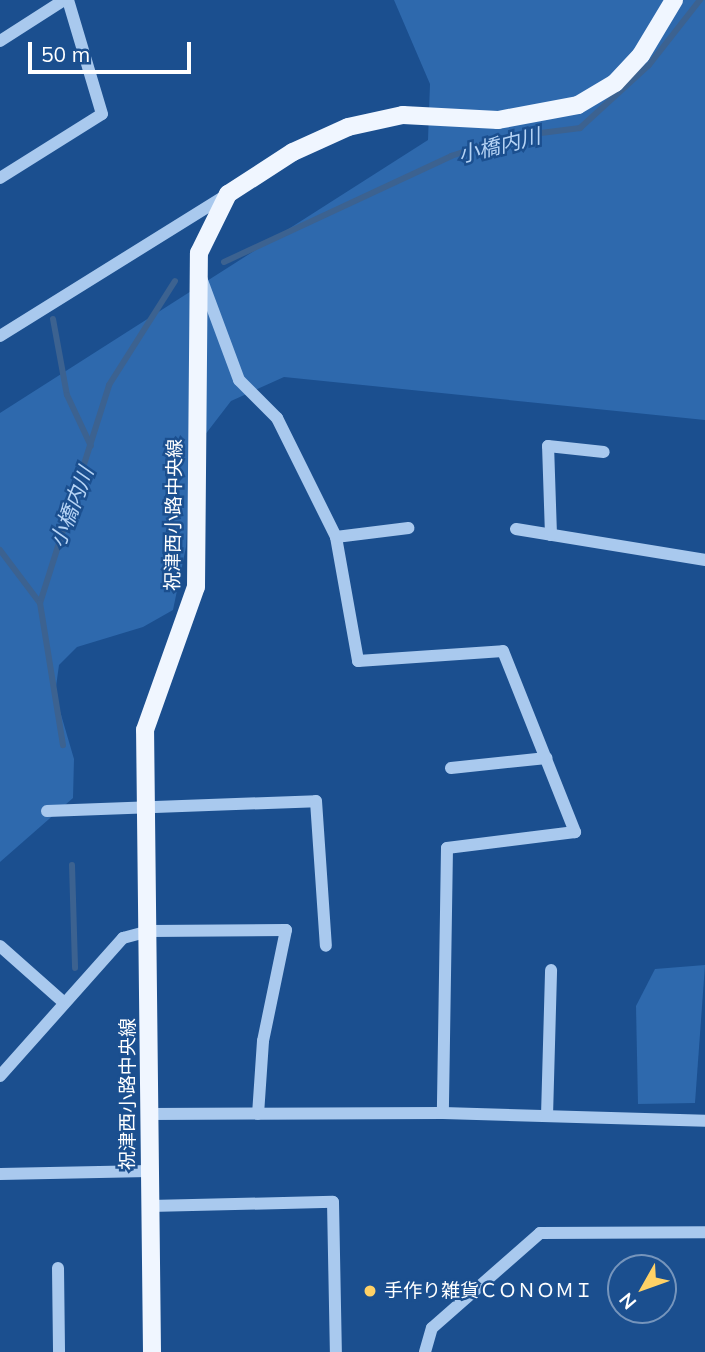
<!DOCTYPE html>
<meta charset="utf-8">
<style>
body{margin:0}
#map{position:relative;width:705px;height:1352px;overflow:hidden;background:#1b4f8f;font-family:Mulish,"Noto Sans JP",sans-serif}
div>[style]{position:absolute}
.green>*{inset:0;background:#2e69ad}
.stream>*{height:6px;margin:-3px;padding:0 3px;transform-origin:3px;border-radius:3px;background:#3c6290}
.minor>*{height:12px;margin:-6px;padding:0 6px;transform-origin:6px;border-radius:6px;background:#a9c9ee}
.major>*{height:18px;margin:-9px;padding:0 9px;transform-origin:9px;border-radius:9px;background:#f0f6ff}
.dots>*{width:19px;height:19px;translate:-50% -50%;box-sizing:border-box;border:4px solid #1b4f8f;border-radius:50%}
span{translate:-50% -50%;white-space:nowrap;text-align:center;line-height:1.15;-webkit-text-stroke:5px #1b4f8f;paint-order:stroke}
.street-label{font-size:19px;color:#fff}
.poi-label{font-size:19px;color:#fff}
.left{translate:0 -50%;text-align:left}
.water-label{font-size:21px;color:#b5d3f5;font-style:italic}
.north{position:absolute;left:607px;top:1254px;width:70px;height:70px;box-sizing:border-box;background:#1b4f8f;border:2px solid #7695bc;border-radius:50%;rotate:230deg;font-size:19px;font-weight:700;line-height:28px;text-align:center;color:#fff}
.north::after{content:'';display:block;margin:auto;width:24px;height:32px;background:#ffd166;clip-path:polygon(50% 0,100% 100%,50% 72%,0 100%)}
.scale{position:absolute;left:28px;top:42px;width:163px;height:32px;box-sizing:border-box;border:4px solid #fff;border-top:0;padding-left:9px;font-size:21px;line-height:24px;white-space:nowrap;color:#fff;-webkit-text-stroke:5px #1b4f8f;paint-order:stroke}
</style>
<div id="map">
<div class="green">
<div style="clip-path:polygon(394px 0,705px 0,705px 420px,284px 377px,231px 401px,191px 453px,186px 547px,173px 610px,143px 627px,77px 647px,59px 665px,55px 694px,74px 759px,73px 798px,0 862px,0 413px,428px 140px,430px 84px)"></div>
<div style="clip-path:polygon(705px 965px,695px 1103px,638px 1104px,636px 1006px,655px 969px)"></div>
</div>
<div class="stream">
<div style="left:224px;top:262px;width:251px;rotate:-25deg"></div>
<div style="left:451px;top:156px;width:61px;rotate:-18.1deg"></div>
<div style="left:509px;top:137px;width:72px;rotate:-7.2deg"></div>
<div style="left:580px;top:128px;width:93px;rotate:-42.4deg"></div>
<div style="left:649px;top:65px;width:83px;rotate:-51.9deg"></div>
<div style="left:53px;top:319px;width:77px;rotate:79.6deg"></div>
<div style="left:67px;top:395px;width:56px;rotate:64.8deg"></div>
<div style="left:0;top:550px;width:66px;rotate:53deg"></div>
<div style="left:40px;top:603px;width:229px;rotate:-72.4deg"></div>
<div style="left:109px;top:385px;width:123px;rotate:-57.6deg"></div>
<div style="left:40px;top:603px;width:144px;rotate:80.8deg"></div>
<div style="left:72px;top:865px;width:103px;rotate:88.3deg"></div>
</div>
<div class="minor">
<div style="left:0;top:41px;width:76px;rotate:-32.6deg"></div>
<div style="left:0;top:178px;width:120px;rotate:-32.1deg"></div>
<div style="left:102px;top:114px;width:119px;rotate:-106.6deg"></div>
<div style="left:200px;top:275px;width:112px;rotate:69.6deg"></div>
<div style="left:239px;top:380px;width:54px;rotate:45deg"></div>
<div style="left:277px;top:418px;width:133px;rotate:63.6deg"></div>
<div style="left:336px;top:537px;width:126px;rotate:79.9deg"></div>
<div style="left:358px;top:661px;width:145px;rotate:-3.9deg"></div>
<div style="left:503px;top:651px;width:195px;rotate:68.3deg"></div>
<div style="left:575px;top:832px;width:129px;rotate:172.9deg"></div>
<div style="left:447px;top:848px;width:265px;rotate:90.9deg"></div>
<div style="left:0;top:336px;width:269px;rotate:-31.9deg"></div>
<div style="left:516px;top:529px;width:192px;rotate:9.3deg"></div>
<div style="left:551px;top:535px;width:89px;rotate:-91.9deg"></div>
<div style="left:548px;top:446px;width:56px;rotate:6.1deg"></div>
<div style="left:336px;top:537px;width:73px;rotate:-7.1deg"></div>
<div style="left:451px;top:768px;width:96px;rotate:-6deg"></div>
<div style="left:47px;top:811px;width:269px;rotate:-2.1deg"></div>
<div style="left:316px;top:801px;width:145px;rotate:86.1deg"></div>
<div style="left:0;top:946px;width:83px;rotate:41.6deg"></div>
<div style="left:0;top:1076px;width:185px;rotate:-48.3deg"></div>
<div style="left:123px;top:938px;width:27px;rotate:-15deg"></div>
<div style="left:149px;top:931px;width:137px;rotate:-0.4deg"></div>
<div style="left:286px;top:930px;width:113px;rotate:101.7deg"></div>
<div style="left:263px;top:1041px;width:73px;rotate:93.9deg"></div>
<div style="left:148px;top:1114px;width:295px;rotate:-0.2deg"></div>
<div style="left:443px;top:1113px;width:262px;rotate:1.7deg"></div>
<div style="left:547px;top:1116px;width:146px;rotate:-88.4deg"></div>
<div style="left:0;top:1174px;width:149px;rotate:-1.2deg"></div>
<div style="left:150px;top:1206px;width:183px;rotate:-1.3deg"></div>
<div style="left:333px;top:1202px;width:150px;rotate:88.9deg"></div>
<div style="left:58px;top:1268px;width:84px;rotate:89.3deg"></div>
<div style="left:425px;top:1352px;width:25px;rotate:-74deg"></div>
<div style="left:432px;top:1328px;width:144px;rotate:-41.3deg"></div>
<div style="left:540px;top:1233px;width:165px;rotate:-0.3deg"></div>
</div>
<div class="major">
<div style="left:152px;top:1352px;width:622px;rotate:-90.64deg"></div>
<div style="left:145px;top:730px;width:152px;rotate:-70.4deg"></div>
<div style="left:196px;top:587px;width:334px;rotate:-89.5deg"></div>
<div style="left:199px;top:253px;width:66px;rotate:-63.8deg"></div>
<div style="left:228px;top:194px;width:77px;rotate:-32.9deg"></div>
<div style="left:293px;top:152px;width:60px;rotate:-24.4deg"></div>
<div style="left:348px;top:127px;width:56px;rotate:-12.3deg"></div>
<div style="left:403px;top:115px;width:95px;rotate:3deg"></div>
<div style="left:498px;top:120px;width:81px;rotate:-10.6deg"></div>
<div style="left:578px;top:105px;width:43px;rotate:-30.7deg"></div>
<div style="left:615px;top:83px;width:38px;rotate:-47deg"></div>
<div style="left:641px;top:55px;width:64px;rotate:-59deg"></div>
</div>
<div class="dots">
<div style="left:370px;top:1291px;background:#ffd166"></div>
</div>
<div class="street-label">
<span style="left:174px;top:515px;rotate:-89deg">祝津西小路中央線</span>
<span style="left:128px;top:1094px;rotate:-90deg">祝津西小路中央線</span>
</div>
<div class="poi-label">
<span class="left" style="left:384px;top:1291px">手作り雑貨ＣＯＮＯＭＩ</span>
</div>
<div class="water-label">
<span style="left:499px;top:145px;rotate:-14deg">小橋内川</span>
<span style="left:71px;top:507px;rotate:-69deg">小橋内川</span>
</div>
<div class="north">N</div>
<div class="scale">50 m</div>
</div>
